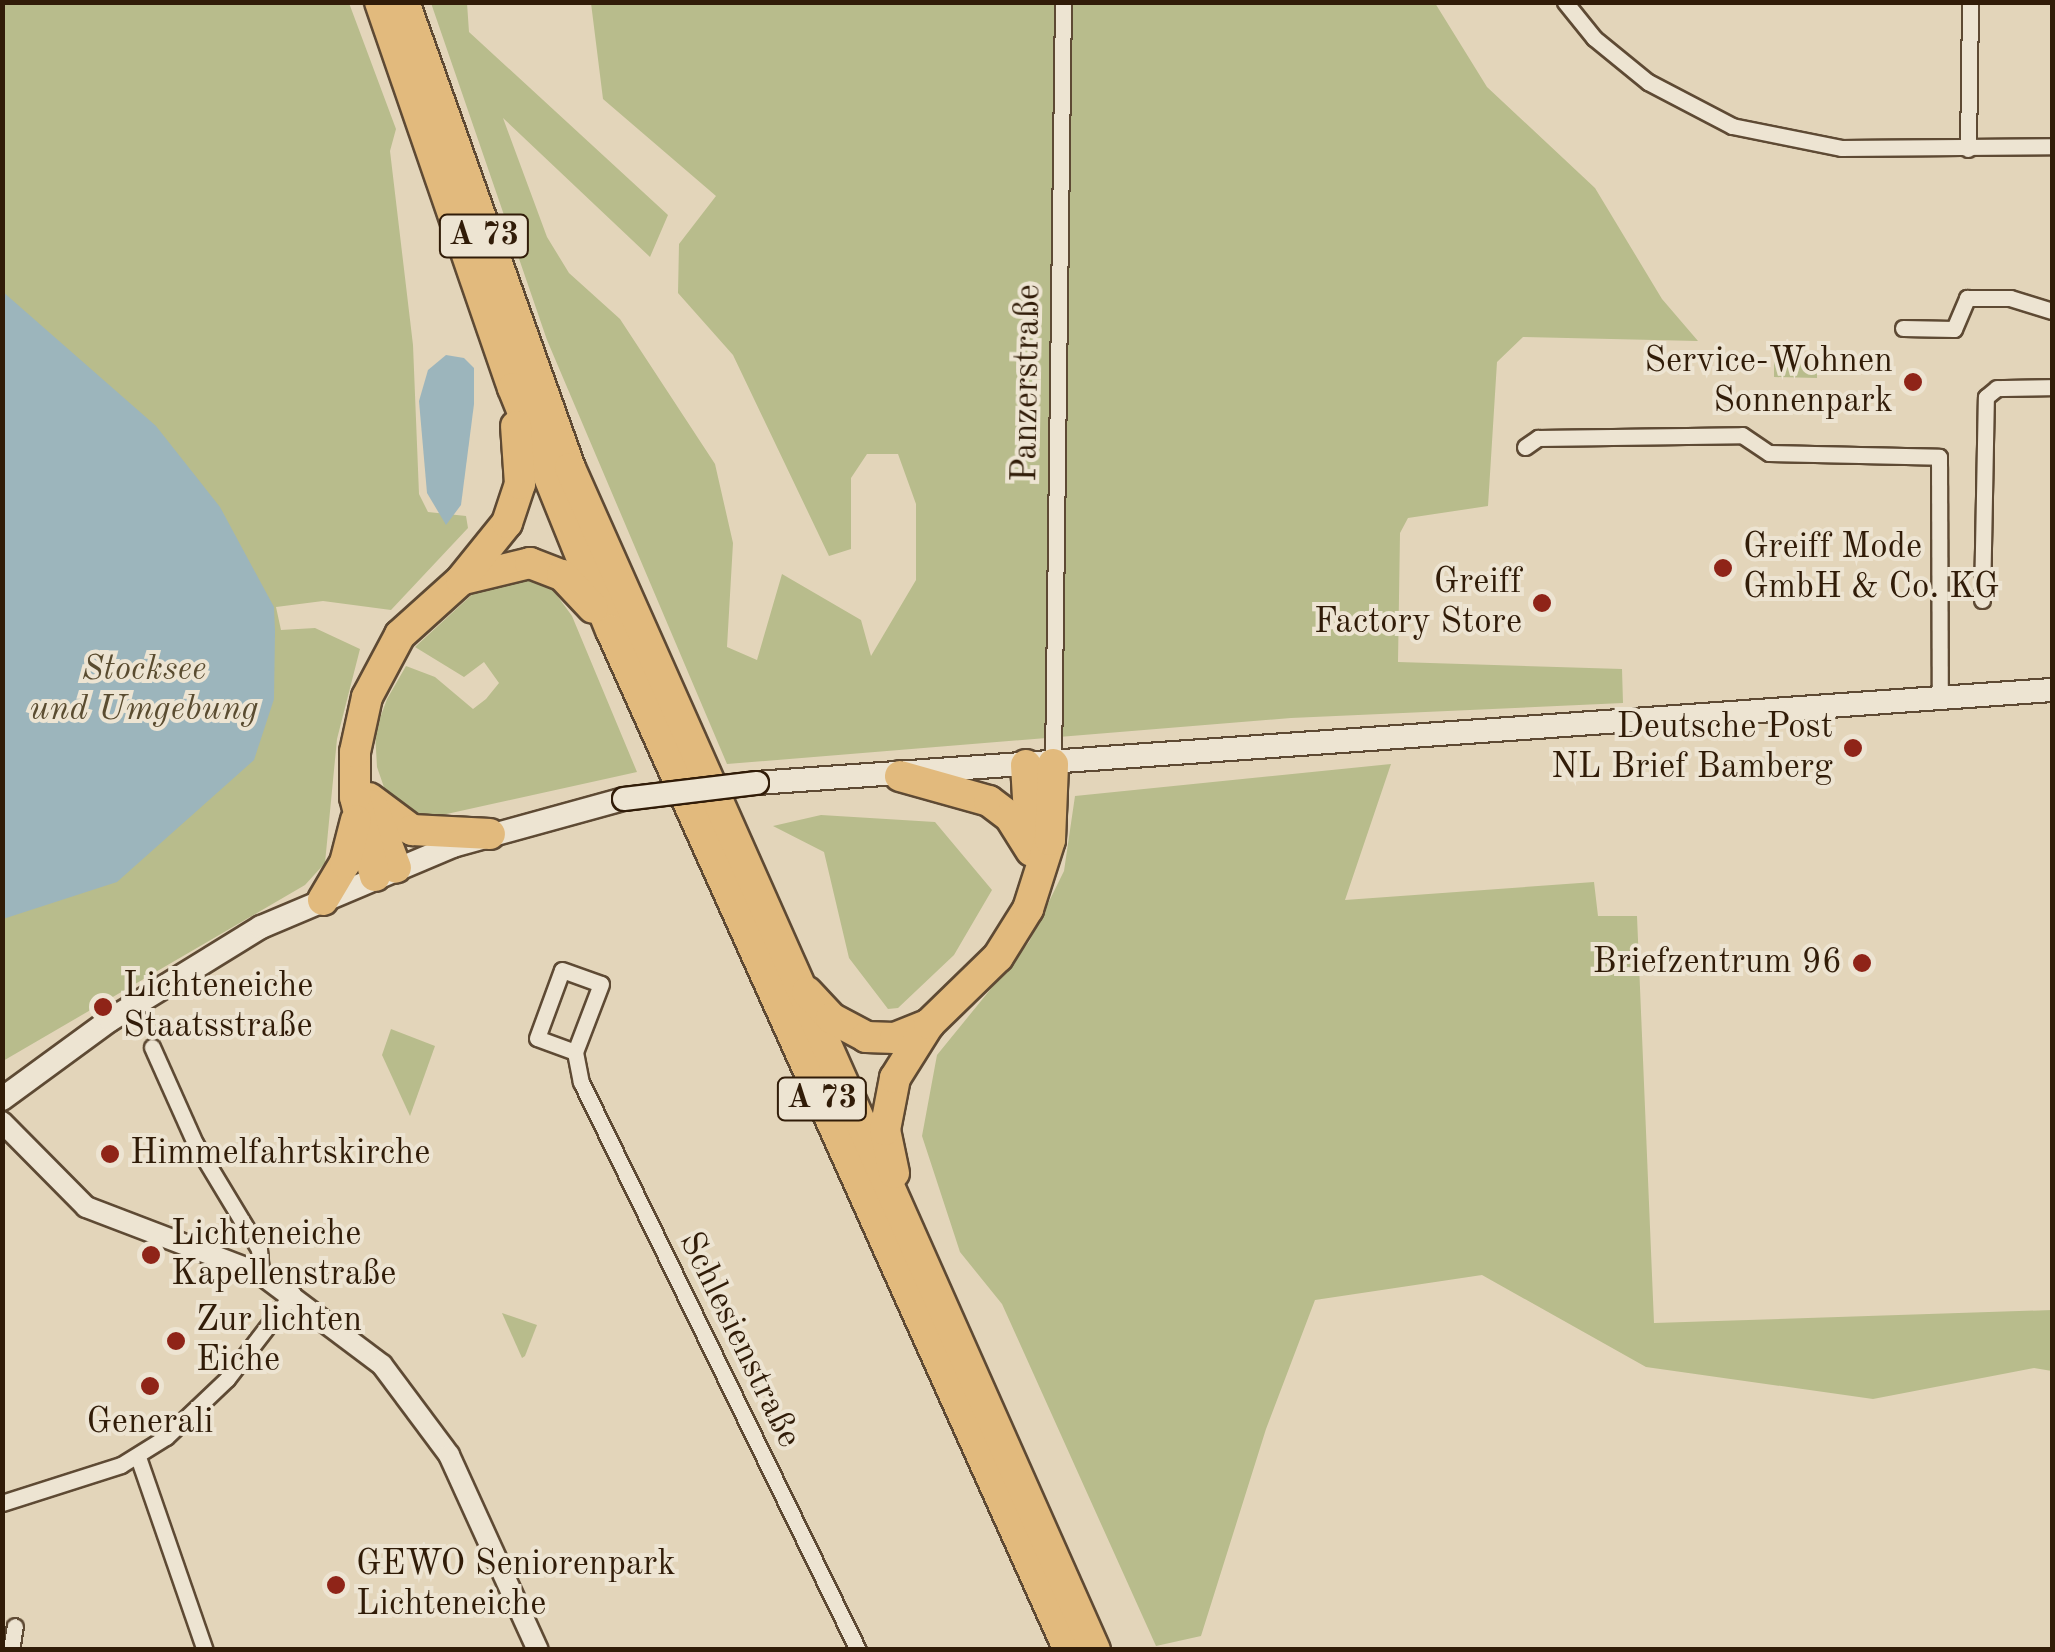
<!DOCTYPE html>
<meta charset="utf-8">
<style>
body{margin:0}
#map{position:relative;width:2055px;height:1652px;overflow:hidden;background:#e3d5ba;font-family:"Old Standard TT",serif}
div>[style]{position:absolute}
.green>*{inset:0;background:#b8bc8c}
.water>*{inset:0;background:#9cb5bc}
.roads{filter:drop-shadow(2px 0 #5e4a34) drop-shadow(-2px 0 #5e4a34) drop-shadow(0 2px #5e4a34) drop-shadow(0 -2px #5e4a34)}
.minor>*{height:15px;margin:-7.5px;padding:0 7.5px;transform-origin:7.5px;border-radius:7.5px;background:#ede4d2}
.tertiary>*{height:20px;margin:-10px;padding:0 10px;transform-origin:10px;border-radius:10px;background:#ede4d2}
.secondary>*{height:22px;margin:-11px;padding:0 11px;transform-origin:11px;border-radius:11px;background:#ede4d2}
.motorway>*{height:30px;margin:-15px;padding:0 15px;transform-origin:15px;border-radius:15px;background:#e2ba7d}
.bridges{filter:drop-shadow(2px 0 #311c08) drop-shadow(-2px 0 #311c08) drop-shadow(0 2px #311c08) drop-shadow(0 -2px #311c08)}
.secondary-bridge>*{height:22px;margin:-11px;padding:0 11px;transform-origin:11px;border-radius:11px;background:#ede4d2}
.dots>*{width:28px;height:28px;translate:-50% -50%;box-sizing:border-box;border:5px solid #ede4d2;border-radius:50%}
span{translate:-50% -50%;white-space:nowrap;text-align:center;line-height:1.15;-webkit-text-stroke:8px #ede4d2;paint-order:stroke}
.shield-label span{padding:2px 8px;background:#ede4d2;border:2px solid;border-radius:8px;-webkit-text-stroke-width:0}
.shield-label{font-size:32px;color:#311c08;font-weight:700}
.poi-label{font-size:35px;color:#311c08}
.right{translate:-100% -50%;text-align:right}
.left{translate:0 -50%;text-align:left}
.street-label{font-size:35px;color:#311c08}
.park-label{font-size:35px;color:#5a4c30;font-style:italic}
.frame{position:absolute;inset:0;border:5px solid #311c08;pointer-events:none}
</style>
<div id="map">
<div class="green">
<div style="clip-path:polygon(3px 3px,349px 3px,396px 129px,390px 151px,413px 345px,419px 494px,428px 512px,466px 516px,468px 528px,391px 610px,323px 601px,276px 607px,281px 630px,315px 628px,360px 649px,337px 739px,325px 863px,305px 885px,3px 1061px)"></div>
<div style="clip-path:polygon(431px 3px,467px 3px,469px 32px,668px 215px,650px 257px,503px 118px,547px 237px,569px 273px,620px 319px,715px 464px,733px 543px,727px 647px,757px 660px,782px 574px,861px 620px,871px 656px,916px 580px,916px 504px,898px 454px,867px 454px,851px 478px,851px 549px,829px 556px,733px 355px,678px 293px,679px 244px,716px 196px,603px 99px,591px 3px,1435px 3px,1487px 87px,1595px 188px,1662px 299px,1698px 341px,1523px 337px,1497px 362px,1488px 506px,1408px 518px,1400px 533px,1398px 662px,1622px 669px,1623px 703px,1291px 718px,727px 764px,547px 340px)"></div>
<div style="clip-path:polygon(1774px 359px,1817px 359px,1817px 378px,1774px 377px)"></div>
<div style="clip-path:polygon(528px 580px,553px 590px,572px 616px,637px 772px,433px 817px,406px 811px,387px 796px,377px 767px,375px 732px,387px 699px,406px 666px,435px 677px,473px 709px,486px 699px,499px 683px,484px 662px,464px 677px,415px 647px,477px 590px)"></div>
<div style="clip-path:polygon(1391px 764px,1345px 900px,1594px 882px,1598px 916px,1637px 916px,1654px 1323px,2052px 1310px,2052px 1371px,2034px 1368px,1873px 1399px,1646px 1367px,1482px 1275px,1315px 1300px,1266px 1429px,1201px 1636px,1156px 1646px,1002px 1304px,960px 1252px,922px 1136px,937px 1055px,1029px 942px,1064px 871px,1075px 796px)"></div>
<div style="clip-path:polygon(821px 815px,935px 822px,992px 890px,954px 955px,898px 1008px,888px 1009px,849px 958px,824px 852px,773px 826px)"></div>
<div style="clip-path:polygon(391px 1029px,435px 1046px,410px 1116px,382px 1055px)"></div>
<div style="clip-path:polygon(502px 1313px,537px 1325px,525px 1356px,522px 1358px)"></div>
</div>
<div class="water">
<div style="clip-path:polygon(2px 291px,156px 426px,220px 507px,274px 607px,275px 631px,274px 699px,254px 760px,117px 882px,3px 919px)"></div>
<div style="clip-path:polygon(446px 355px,464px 358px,474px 368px,474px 404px,461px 505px,446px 525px,427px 493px,419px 401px,428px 370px)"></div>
</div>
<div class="roads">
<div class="minor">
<div style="left:1565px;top:2px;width:46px;rotate:51.1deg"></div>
<div style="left:1594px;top:38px;width:70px;rotate:39.2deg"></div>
<div style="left:1648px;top:82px;width:95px;rotate:27.6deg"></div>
<div style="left:1732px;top:126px;width:111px;rotate:11.4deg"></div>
<div style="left:1841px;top:148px;width:211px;rotate:-0.5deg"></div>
<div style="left:1968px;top:149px;width:147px;rotate:-89.2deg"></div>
<div style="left:1903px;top:328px;width:51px;rotate:1.1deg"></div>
<div style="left:1954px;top:329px;width:34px;rotate:-67deg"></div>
<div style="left:1967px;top:298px;width:43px"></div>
<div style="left:2010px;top:298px;width:44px;rotate:17.2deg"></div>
<div style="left:1525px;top:447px;width:16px;rotate:-35deg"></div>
<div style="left:1538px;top:438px;width:204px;rotate:-0.8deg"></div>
<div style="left:1742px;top:435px;width:32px;rotate:34deg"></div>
<div style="left:1769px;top:453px;width:170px;rotate:1.3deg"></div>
<div style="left:1939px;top:457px;width:243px;rotate:89.8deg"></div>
<div style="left:1982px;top:600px;width:203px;rotate:-88.9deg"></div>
<div style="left:1986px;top:397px;width:14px;rotate:-39deg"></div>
<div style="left:1997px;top:388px;width:55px;rotate:-1deg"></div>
<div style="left:1053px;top:764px;width:762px;rotate:-89.25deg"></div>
<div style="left:152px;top:1047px;width:105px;rotate:65.9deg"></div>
<div style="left:195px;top:1143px;width:124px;rotate:58.9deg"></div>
<div style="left:259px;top:1249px;width:25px;rotate:85deg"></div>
<div style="left:575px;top:1052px;width:40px;rotate:-159.8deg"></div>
<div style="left:537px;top:1038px;width:72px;rotate:-69.8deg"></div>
<div style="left:562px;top:970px;width:41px;rotate:19.7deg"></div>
<div style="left:601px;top:984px;width:73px;rotate:110.9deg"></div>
<div style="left:575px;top:1052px;width:31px;rotate:79deg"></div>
<div style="left:581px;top:1082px;width:632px;rotate:64deg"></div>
<div style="left:138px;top:1457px;width:204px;rotate:70.9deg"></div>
<div style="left:2px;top:1503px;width:125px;rotate:-17.7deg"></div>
<div style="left:121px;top:1465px;width:53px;rotate:-31.9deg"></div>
<div style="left:166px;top:1437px;width:84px;rotate:-43.6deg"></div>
<div style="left:227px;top:1379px;width:108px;rotate:-52.5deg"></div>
<div style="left:11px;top:1650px;width:24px;rotate:-81deg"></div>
</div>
<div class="tertiary">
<div style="left:2px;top:1122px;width:120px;rotate:45.3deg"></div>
<div style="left:86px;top:1207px;width:187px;rotate:20.9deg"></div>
<div style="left:261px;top:1274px;width:151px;rotate:36.9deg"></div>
<div style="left:382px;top:1365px;width:112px;rotate:53.3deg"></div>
<div style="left:449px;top:1455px;width:214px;rotate:65.5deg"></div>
</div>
<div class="secondary">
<div style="left:757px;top:783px;width:1298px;rotate:-4.11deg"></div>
<div style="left:2px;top:1099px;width:134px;rotate:-36.2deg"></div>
<div style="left:110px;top:1020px;width:177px;rotate:-31.6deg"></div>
<div style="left:261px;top:927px;width:208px;rotate:-22.9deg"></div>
<div style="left:453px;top:846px;width:177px;rotate:-15.4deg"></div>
</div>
<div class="motorway">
<div style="left:380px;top:2px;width:408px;rotate:71deg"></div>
<div style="left:513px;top:388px;width:261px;rotate:68deg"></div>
<div style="left:611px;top:630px;width:1118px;rotate:65.82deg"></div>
<div style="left:404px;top:2px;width:495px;rotate:70.4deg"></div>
<div style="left:570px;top:468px;width:1293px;rotate:66.05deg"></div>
<div style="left:464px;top:579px;width:68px;rotate:-13.6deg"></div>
<div style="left:530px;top:563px;width:34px;rotate:21deg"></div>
<div style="left:562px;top:575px;width:45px;rotate:46.8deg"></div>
<div style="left:1026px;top:765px;width:82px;rotate:86.5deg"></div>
<div style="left:900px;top:776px;width:92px;rotate:15.7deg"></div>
<div style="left:989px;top:801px;width:26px;rotate:37deg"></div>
<div style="left:1010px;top:817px;width:40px;rotate:58deg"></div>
<div style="left:369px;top:798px;width:54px;rotate:36.7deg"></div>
<div style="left:412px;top:830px;width:78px;rotate:2.9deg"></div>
<div style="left:372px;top:805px;width:67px;rotate:69.1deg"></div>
<div style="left:375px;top:876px;width:81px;rotate:-104.2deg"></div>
<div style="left:355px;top:797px;width:45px;rotate:-90deg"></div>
<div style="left:355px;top:752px;width:56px;rotate:-77.7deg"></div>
<div style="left:367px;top:697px;width:70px;rotate:-62deg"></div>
<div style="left:400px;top:635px;width:82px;rotate:-42deg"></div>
<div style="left:461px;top:580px;width:73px;rotate:-51.1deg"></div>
<div style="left:507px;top:523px;width:41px;rotate:-71.6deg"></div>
<div style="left:520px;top:484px;width:58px;rotate:-93.9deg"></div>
<div style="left:323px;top:900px;width:43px;rotate:-59.3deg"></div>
<div style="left:345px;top:863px;width:44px;rotate:-75.7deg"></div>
<div style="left:807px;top:992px;width:35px;rotate:47deg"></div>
<div style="left:831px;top:1018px;width:40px;rotate:28deg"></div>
<div style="left:866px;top:1037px;width:29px;rotate:2deg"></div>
<div style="left:895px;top:1038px;width:37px;rotate:-22deg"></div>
<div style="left:894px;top:1173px;width:44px;rotate:-101.8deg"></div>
<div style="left:885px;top:1130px;width:53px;rotate:-79.1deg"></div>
<div style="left:895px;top:1078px;width:64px;rotate:-57.8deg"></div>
<div style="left:929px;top:1024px;width:96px;rotate:-44.2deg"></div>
<div style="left:998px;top:957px;width:57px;rotate:-58deg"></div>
<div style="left:1028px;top:909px;width:72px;rotate:-72.3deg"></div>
<div style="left:1050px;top:840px;width:76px;rotate:-87.7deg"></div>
</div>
</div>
<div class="bridges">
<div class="secondary-bridge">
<div style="left:624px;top:799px;width:134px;rotate:-6.9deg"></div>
</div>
</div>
<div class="dots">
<div style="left:1913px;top:382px;background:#8f2418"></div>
<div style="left:1723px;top:568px;background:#8f2418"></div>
<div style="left:1542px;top:603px;background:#8f2418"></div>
<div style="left:1853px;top:748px;background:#8f2418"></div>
<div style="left:1862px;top:963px;background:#8f2418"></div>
<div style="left:103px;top:1007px;background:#8f2418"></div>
<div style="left:110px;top:1154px;background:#8f2418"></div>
<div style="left:151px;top:1255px;background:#8f2418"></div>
<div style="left:176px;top:1341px;background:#8f2418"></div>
<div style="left:150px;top:1386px;background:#8f2418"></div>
<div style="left:336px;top:1585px;background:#8f2418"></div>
</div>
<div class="shield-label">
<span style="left:484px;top:236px">A 73</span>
<span style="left:822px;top:1099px">A 73</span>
</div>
<div class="poi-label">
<span class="right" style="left:1893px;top:382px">Service-Wohnen<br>Sonnenpark</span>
<span class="left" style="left:1743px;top:568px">Greiff Mode<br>GmbH &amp; Co. KG</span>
<span class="right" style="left:1522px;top:603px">Greiff<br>Factory Store</span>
<span class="right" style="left:1833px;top:748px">Deutsche Post<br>NL Brief Bamberg</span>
<span class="right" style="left:1842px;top:963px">Briefzentrum 96</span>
<span class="left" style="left:123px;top:1007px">Lichteneiche<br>Staatsstraße</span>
<span class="left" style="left:130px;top:1154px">Himmelfahrtskirche</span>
<span class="left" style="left:171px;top:1255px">Lichteneiche<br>Kapellenstraße</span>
<span class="left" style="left:196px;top:1341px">Zur lichten<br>Eiche</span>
<span style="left:150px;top:1423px">Generali</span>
<span class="left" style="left:356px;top:1585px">GEWO Seniorenpark<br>Lichteneiche</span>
</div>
<div class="street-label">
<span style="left:1028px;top:383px;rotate:-89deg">Panzerstraße</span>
<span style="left:739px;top:1340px;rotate:64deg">Schlesienstraße</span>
</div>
<div class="park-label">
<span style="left:144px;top:690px">Stocksee<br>und Umgebung</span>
</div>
<div class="frame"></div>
</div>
